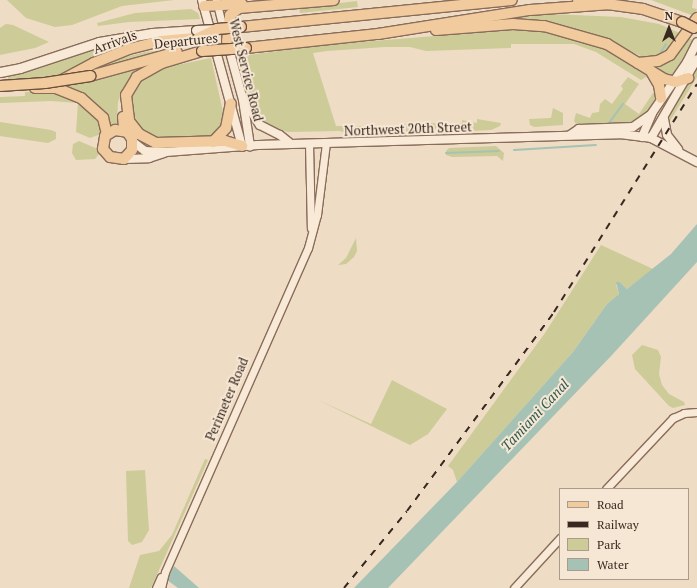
<!DOCTYPE html>
<style>
body{margin:0}
#map{position:relative;width:697px;height:588px;overflow:hidden;background:#eedcc5;font-family:"PT Serif",serif}
div>[style]{position:absolute}
.green>*{inset:0;background:#cdcb98}
.water>*{inset:0;background:#a6c2b5}
.stream>*{height:2px;margin:-1px;padding:0 1px;transform-origin:1px;border-radius:1px;background:#a6c2b5}
.roads{filter:drop-shadow(1px 0 #896c5b) drop-shadow(-1px 0 #896c5b) drop-shadow(0 1px #896c5b) drop-shadow(0 -1px #896c5b)}
.minor>*{height:7px;margin:-3.5px;padding:0 3.5px;transform-origin:3.5px;border-radius:3.5px;background:#f9ead8}
.tertiary>*{height:8px;margin:-4px;padding:0 4px;transform-origin:4px;border-radius:4px;background:#f9ead8}
.secondary>*{height:9px;margin:-4.5px;padding:0 4.5px;transform-origin:4.5px;border-radius:4.5px;background:#f9ead8}
.primary>*{height:10px;margin:-5px;padding:0 5px;transform-origin:5px;border-radius:5px;background:#f1ca9d}
.rail>*{height:2px;margin-top:-1px;transform-origin:0;background:repeating-linear-gradient(90deg,#39281f 0 7px,transparent 0 14px)}
.bridges{filter:drop-shadow(1px 0 #6b4e3e) drop-shadow(-1px 0 #6b4e3e) drop-shadow(0 1px #6b4e3e) drop-shadow(0 -1px #6b4e3e)}
.secondary-bridge>*{height:9px;margin:-4.5px;padding:0 4.5px;transform-origin:4.5px;border-radius:4.5px;background:#f9ead8}
.primary-bridge>*{height:10px;margin:-5px;padding:0 5px;transform-origin:5px;border-radius:5px;background:#f1ca9d}
span{translate:-50% -50%;white-space:nowrap;text-align:center;line-height:1.15;-webkit-text-stroke:4px #f6e7d4;paint-order:stroke}
.street-label{font-size:13px;color:#39281f}
.water-label{font-size:14px;color:#2e5950;font-style:italic}
.legend{position:absolute;left:559px;top:488px;width:130px;height:92px;box-sizing:border-box;background:#f6e7d4;border:1px solid #aa9b8c;margin:0;padding:5px 7px;list-style:none;font-size:12px;color:#39281f}
.legend li{display:flex;align-items:center;gap:8px;height:20px}
.legend b{width:20px;border:1px solid #aa9b8c}
.north{position:absolute;left:649px;top:8px;width:40px;height:40px;-webkit-text-stroke:3px #f6e7d4;paint-order:stroke;rotate:0deg;font-size:11px;font-weight:700;line-height:16px;text-align:center;color:#39281f}
.north::after{content:'';display:block;margin:auto;width:14px;height:18px;background:#39281f;clip-path:polygon(50% 0,100% 100%,50% 72%,0 100%)}
</style>
<div id="map">
<div class="green">
<div style="clip-path:polygon(7px 0,174px 0,122px 6px,72px 25px,55px 27px,26px 18px)"></div>
<div style="clip-path:polygon(651px 0,693px 0,692px 8px,697px 9px,694px 16px)"></div>
<div style="clip-path:polygon(357px 1px,358px 7px,300px 13px,299px 8px)"></div>
<div style="clip-path:polygon(191px 9px,198px 13px,200px 19px,129px 22px,98px 26px,97px 23px,135px 13px)"></div>
<div style="clip-path:polygon(550px 14px,621px 17px,659px 24px,682px 34px,673px 47px,660px 56px,645px 58px,603px 38px,559px 25px,489px 21px)"></div>
<div style="clip-path:polygon(6px 24px,13px 25px,49px 42px,35px 48px,0 55px,0 28px)"></div>
<div style="clip-path:polygon(510px 30px,539px 31px,576px 37px,597px 43px,654px 81px,657px 96px,655px 100px,646px 114px,635px 123px,576px 124px,574px 121px,576px 113px,590px 118px,592px 113px,599px 112px,600px 104px,605px 99px,612px 104px,623px 89px,621px 86px,628px 77px,639px 84px,625px 104px,639px 114px,655px 90px,653px 81px,646px 77px,641px 80px,596px 52px,574px 44px,511px 44px,511px 48px,426px 51px,410px 47px,385px 47px,327px 51px,313px 53px,336px 126px,367px 126px,367px 131px,359px 135px,339px 131px,288px 132px,264px 124px,250px 107px,239px 71px,240px 56px,323px 45px)"></div>
<div style="clip-path:polygon(689px 38px,694px 41px,675px 74px,670px 77px,654px 68px,672px 60px)"></div>
<div style="clip-path:polygon(132px 41px,87px 60px,61px 76px,8px 80px,8px 77px,38px 69px,94px 48px)"></div>
<div style="clip-path:polygon(200px 45px,153px 52px,87px 72px,106px 62px,145px 52px)"></div>
<div style="clip-path:polygon(211px 58px,223px 112px,221px 127px,210px 137px,157px 138px,142px 132px,134px 121px,131px 104px,134px 91px,141px 80px,162px 68px)"></div>
<div style="clip-path:polygon(148px 63px,132px 76px,123px 88px,118px 102px,117px 125px,111px 127px,95px 104px,75px 90px,61px 86px,112px 75px)"></div>
<div style="clip-path:polygon(697px 65px,697px 77px,668px 124px,668px 116px)"></div>
<div style="clip-path:polygon(25px 92px,62px 93px,77px 99px,97px 117px,103px 127px,101px 134px,90px 138px,76px 132px,78px 103px,51px 101px,0 103px,0 97px,25px 96px)"></div>
<div style="clip-path:polygon(553px 108px,563px 113px,563px 125px,534px 127px,530px 125px,529px 119px,551px 118px)"></div>
<div style="clip-path:polygon(477px 119px,501px 123px,500px 126px,491px 130px,448px 132px,443px 125px,462px 123px,462px 120px,477px 123px)"></div>
<div style="clip-path:polygon(0 122px,51px 130px,56px 132px,56px 139px,48px 143px,0 136px)"></div>
<div style="clip-path:polygon(435px 123px,437px 128px,432px 132px,403px 133px,398px 129px,403px 124px)"></div>
<div style="clip-path:polygon(79px 141px,100px 150px,99px 154px,95px 159px,76px 160px,72px 153px,73px 144px)"></div>
<div style="clip-path:polygon(496px 146px,504px 153px,503px 161px,497px 156px,452px 157px,446px 155px,446px 151px,449px 148px)"></div>
<div style="clip-path:polygon(356px 238px,357px 251px,354px 257px,346px 264px,338px 265px,346px 258px)"></div>
<div style="clip-path:polygon(601px 245px,653px 269px,627px 289px,620px 282px,616px 285px,619px 294px,607px 304px,573px 352px,457px 482px,453px 470px,448px 466px,545px 333px)"></div>
<div style="clip-path:polygon(642px 345px,658px 350px,661px 357px,659px 374px,662px 385px,669px 394px,684px 402px,685px 405px,673px 408px,669px 406px,635px 369px,632px 355px)"></div>
<div style="clip-path:polygon(392px 380px,447px 409px,428px 434px,410px 445px,318px 400px,371px 424px)"></div>
<div style="clip-path:polygon(205px 459px,208px 460px,197px 485px,151px 588px,129px 588px,140px 555px,159px 551px,172px 535px)"></div>
<div style="clip-path:polygon(145px 470px,149px 530px,142px 542px,132px 545px,128px 541px,126px 471px)"></div>
</div>
<div class="water">
<div style="clip-path:polygon(697px 224px,697px 262px,612px 355px,388px 588px,354px 588px,457px 482px,573px 352px,607px 304px,619px 294px,616px 282px,620px 282px,627px 289px,671px 254px)"></div>
<div style="clip-path:polygon(174px 566px,199px 588px,178px 588px,167px 580px)"></div>
</div>
<div class="stream">
<div style="left:661px;top:52px;width:9px;rotate:-58deg"></div>
<div style="left:609px;top:123px;width:24px;rotate:-54deg"></div>
<div style="left:514px;top:150px;width:82px;rotate:-3.5deg"></div>
<div style="left:446px;top:153px;width:53px;rotate:-2.2deg"></div>
</div>
<div class="roads">
<div class="minor">
<div style="left:216px;top:0;width:32px;rotate:76deg"></div>
<div style="left:309px;top:143px;width:85px;rotate:88.7deg"></div>
<div style="left:606px;top:489px;width:98px;rotate:-46.7deg"></div>
<div style="left:673px;top:418px;width:12px;rotate:-24deg"></div>
<div style="left:684px;top:413px;width:13px;rotate:-4deg"></div>
<div style="left:156px;top:588px;width:12px;rotate:-66deg"></div>
<div style="left:161px;top:588px;width:16px;rotate:-76deg"></div>
<div style="left:165px;top:572px;width:354px;rotate:-66.2deg"></div>
<div style="left:308px;top:248px;width:34px;rotate:-75deg"></div>
<div style="left:317px;top:215px;width:73px;rotate:-82.9deg"></div>
<div style="left:514px;top:588px;width:68px;rotate:-47.4deg"></div>
</div>
<div class="tertiary">
<div style="left:202px;top:0;width:151px;rotate:74.7deg"></div>
<div style="left:228px;top:45px;width:57px;rotate:74.7deg"></div>
<div style="left:243px;top:100px;width:47px;rotate:81.3deg"></div>
<div style="left:246px;top:103px;width:26px;rotate:58deg"></div>
<div style="left:260px;top:125px;width:22px;rotate:27deg"></div>
<div style="left:280px;top:135px;width:14px;rotate:39deg"></div>
<div style="left:664px;top:119px;width:16px;rotate:79deg"></div>
<div style="left:667px;top:135px;width:18px;rotate:52deg"></div>
<div style="left:570px;top:135px;width:11px;rotate:-34deg"></div>
<div style="left:579px;top:129px;width:54px;rotate:-2.1deg"></div>
<div style="left:633px;top:127px;width:21px;rotate:-35deg"></div>
<div style="left:642px;top:137px;width:26px;rotate:-67deg"></div>
<div style="left:652px;top:113px;width:62px;rotate:-55.5deg"></div>
<div style="left:687px;top:62px;width:22px;rotate:-63deg"></div>
<div style="left:651px;top:138px;width:91px;rotate:-59.8deg"></div>
<div style="left:133px;top:142px;width:15px;rotate:37deg"></div>
<div style="left:145px;top:151px;width:21px;rotate:3deg"></div>
<div style="left:166px;top:152px;width:92px;rotate:-4.4deg"></div>
<div style="left:258px;top:145px;width:362px;rotate:-1.7deg"></div>
<div style="left:620px;top:134px;width:31px;rotate:7deg"></div>
<div style="left:651px;top:138px;width:52px;rotate:27.6deg"></div>
<div style="left:124px;top:159px;width:25px;rotate:-2deg"></div>
<div style="left:149px;top:158px;width:16px;rotate:-18deg"></div>
</div>
<div class="secondary">
<div style="left:0;top:72px;width:20px;rotate:-11deg"></div>
<div style="left:20px;top:68px;width:83px;rotate:-18.2deg"></div>
<div style="left:99px;top:42px;width:54px;rotate:-9.6deg"></div>
<div style="left:152px;top:33px;width:44px;rotate:-3.9deg"></div>
</div>
<div class="primary">
<div style="left:578px;top:0;width:66px;rotate:7.9deg"></div>
<div style="left:643px;top:9px;width:41px;rotate:18.4deg"></div>
<div style="left:204px;top:6px;width:38px;rotate:-3deg"></div>
<div style="left:241px;top:27px;width:272px;rotate:-5.7deg"></div>
<div style="left:436px;top:30px;width:77px;rotate:-4.5deg"></div>
<div style="left:513px;top:24px;width:31px;rotate:4deg"></div>
<div style="left:544px;top:26px;width:66px;rotate:15.9deg"></div>
<div style="left:607px;top:44px;width:67px;rotate:31.6deg"></div>
<div style="left:664px;top:79px;width:12px;rotate:14deg"></div>
<div style="left:676px;top:82px;width:13px;rotate:-18deg"></div>
<div style="left:227px;top:41px;width:26px;rotate:-83deg"></div>
<div style="left:230px;top:15px;width:11px;rotate:-38deg"></div>
<div style="left:239px;top:8px;width:95px;rotate:-4.8deg"></div>
<div style="left:246px;top:48px;width:133px;rotate:-6.1deg"></div>
<div style="left:378px;top:34px;width:154px;rotate:-9deg"></div>
<div style="left:530px;top:10px;width:81px;rotate:-4.2deg"></div>
<div style="left:202px;top:51px;width:42px;rotate:163.3deg"></div>
<div style="left:162px;top:63px;width:29px;rotate:151deg"></div>
<div style="left:137px;top:77px;width:21px;rotate:121deg"></div>
<div style="left:126px;top:95px;width:26px;rotate:83deg"></div>
<div style="left:129px;top:121px;width:16px;rotate:52deg"></div>
<div style="left:139px;top:134px;width:19px;rotate:28deg"></div>
<div style="left:156px;top:143px;width:69px;rotate:-1.7deg"></div>
<div style="left:225px;top:141px;width:18px;rotate:16deg"></div>
<div style="left:638px;top:63px;width:20px;rotate:-6deg"></div>
<div style="left:658px;top:61px;width:13px;rotate:-27deg"></div>
<div style="left:670px;top:55px;width:46px;rotate:-53.9deg"></div>
<div style="left:652px;top:73px;width:14px;rotate:60deg"></div>
<div style="left:659px;top:85px;width:13px;rotate:81deg"></div>
<div style="left:90px;top:76px;width:90px;rotate:-15.4deg"></div>
<div style="left:64px;top:79px;width:34px;rotate:-28deg"></div>
<div style="left:94px;top:63px;width:38px;rotate:-22deg"></div>
<div style="left:129px;top:49px;width:33px;rotate:-14deg"></div>
<div style="left:161px;top:41px;width:37px;rotate:-5deg"></div>
<div style="left:35px;top:88px;width:21px"></div>
<div style="left:56px;top:88px;width:27px;rotate:22deg"></div>
<div style="left:81px;top:98px;width:30px;rotate:42deg"></div>
<div style="left:103px;top:118px;width:16px;rotate:76deg"></div>
<div style="left:123px;top:117px;width:10px;rotate:84deg"></div>
<div style="left:124px;top:127px;width:14px;rotate:56deg"></div>
<div style="left:132px;top:139px;width:11px;rotate:90deg"></div>
<div style="left:132px;top:150px;width:12px;rotate:132deg"></div>
<div style="left:124px;top:159px;width:14px;rotate:-172deg"></div>
<div style="left:110px;top:157px;width:11px;rotate:-131deg"></div>
<div style="left:103px;top:149px;width:13px;rotate:-81deg"></div>
<div style="left:105px;top:136px;width:12px;rotate:-31deg"></div>
<div style="left:115px;top:130px;width:12px;rotate:9deg"></div>
<div style="left:213px;top:142px;width:19px;rotate:-47deg"></div>
<div style="left:226px;top:128px;width:25px;rotate:-79deg"></div>
</div>
</div>
<div class="rail">
<div style="left:344px;top:588px;width:99px;rotate:-50.7deg"></div>
<div style="left:407px;top:511px;width:247px;rotate:-53.5deg"></div>
<div style="left:554px;top:312px;width:269px;rotate:-57.9deg"></div>
</div>
<div class="bridges">
<div class="secondary-bridge">
<div style="left:196px;top:30px;width:21px;rotate:-3deg"></div>
</div>
<div class="primary-bridge">
<div style="left:682px;top:22px;width:13px;rotate:27deg"></div>
<div style="left:198px;top:38px;width:21px;rotate:-25deg"></div>
<div style="left:217px;top:29px;width:24px;rotate:-5deg"></div>
<div style="left:202px;top:51px;width:44px;rotate:-3.9deg"></div>
<div style="left:0;top:86px;width:45px;rotate:-3.8deg"></div>
<div style="left:45px;top:83px;width:46px;rotate:-8.8deg"></div>
</div>
</div>
<div class="street-label">
<span style="left:186px;top:41px;rotate:-6deg">Departures</span>
<span style="left:115px;top:42px;rotate:-20deg">Arrivals</span>
<span style="left:246px;top:70px;rotate:76deg">West Service Road</span>
<span style="left:408px;top:129px;rotate:-2deg">Northwest 20th Street</span>
<span style="left:227px;top:399px;rotate:-67deg">Perimeter Road</span>
</div>
<div class="water-label">
<span style="left:535px;top:415px;rotate:-47deg">Tamiami Canal</span>
</div>
<ul class="legend">
<li><b style="height:5px;background:#f1ca9d"></b>Road</li>
<li><b style="height:5px;background:#39281f"></b>Railway</li>
<li><b style="height:11px;background:#cdcb98"></b>Park</li>
<li><b style="height:11px;background:#a6c2b5"></b>Water</li>
</ul>
<div class="north">N</div>
</div>
